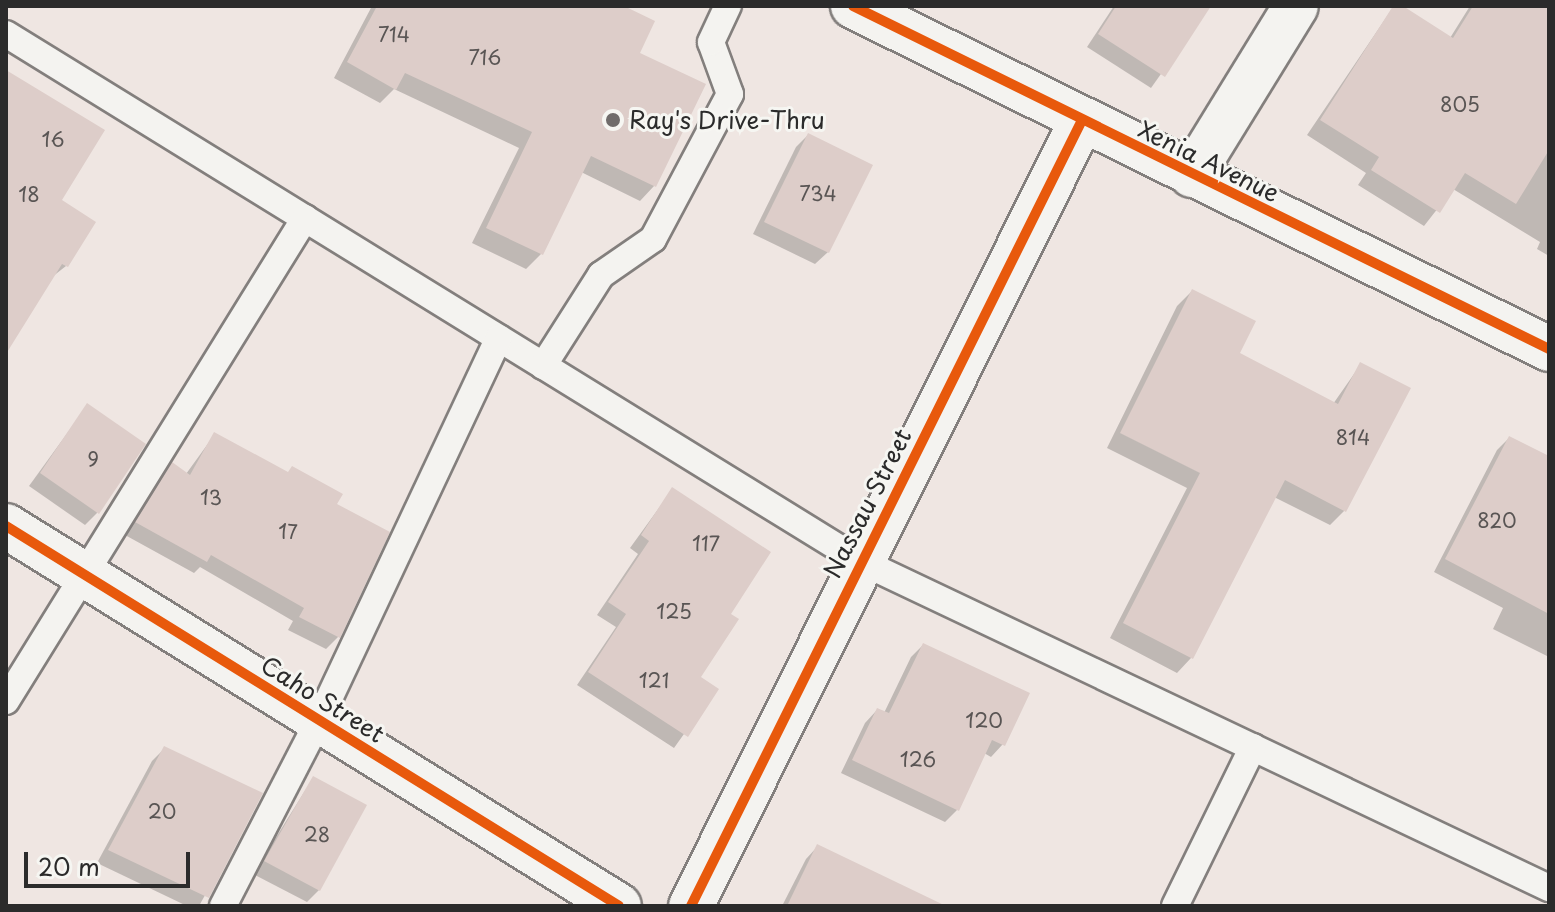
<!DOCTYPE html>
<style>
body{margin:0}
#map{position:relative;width:1555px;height:912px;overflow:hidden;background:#efe6e2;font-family:"Playpen Sans",sans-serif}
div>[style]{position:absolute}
.shadow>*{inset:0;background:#0003}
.building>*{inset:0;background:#ddcdc9}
.roads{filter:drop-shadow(2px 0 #837f7d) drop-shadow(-2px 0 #837f7d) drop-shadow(0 2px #837f7d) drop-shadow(0 -2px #837f7d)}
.service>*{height:26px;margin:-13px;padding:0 13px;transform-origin:13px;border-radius:13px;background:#f4f3f0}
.minor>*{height:44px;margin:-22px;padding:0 22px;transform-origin:22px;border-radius:22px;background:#f4f3f0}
.tertiary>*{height:44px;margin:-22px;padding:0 22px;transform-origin:22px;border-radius:22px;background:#f4f3f0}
.cycleway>*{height:10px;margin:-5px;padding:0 5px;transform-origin:5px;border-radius:5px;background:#e8590c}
.dots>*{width:22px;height:22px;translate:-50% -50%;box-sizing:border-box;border:4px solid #f6f6f2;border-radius:50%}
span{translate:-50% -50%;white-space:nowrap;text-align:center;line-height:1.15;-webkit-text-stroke:6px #f6f6f2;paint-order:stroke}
.number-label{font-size:20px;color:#595554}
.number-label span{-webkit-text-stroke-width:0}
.poi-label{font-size:24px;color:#2b2b2b}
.left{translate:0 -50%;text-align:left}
.street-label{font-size:24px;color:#2b2b2b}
.frame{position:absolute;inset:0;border:8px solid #2b2b2b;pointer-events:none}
.scale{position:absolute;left:24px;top:852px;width:166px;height:36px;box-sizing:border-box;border:4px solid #2b2b2b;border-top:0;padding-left:10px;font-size:24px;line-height:28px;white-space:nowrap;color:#2b2b2b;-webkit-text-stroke:6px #f6f6f2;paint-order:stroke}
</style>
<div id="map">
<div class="shadow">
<div style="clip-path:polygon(372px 6px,620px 6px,637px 54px,654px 186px,640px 201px,581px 172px,541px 254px,526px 269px,472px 243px,519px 148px,394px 89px,380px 103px,334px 78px)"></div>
<div style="clip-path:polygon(1114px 6px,1209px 6px,1151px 88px,1087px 47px)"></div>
<div style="clip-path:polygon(1394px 6px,1450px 38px,1470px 6px,1549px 6px,1549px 256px,1537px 249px,1540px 242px,1453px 189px,1424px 226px,1358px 185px,1366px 173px,1307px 135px)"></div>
<div style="clip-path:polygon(6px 85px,66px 266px,52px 277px,6px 347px)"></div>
<div style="clip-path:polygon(808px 135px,828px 252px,815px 264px,753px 234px,796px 147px)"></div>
<div style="clip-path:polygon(1192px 291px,1238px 354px,1333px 404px,1361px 364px,1345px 510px,1330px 525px,1274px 497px,1191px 658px,1177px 673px,1110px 638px,1187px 488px,1107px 448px,1177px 306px)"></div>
<div style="clip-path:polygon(87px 406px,97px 513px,85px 525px,29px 486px)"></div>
<div style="clip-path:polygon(215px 434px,334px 505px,338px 637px,326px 649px,288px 630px,293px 621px,200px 567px,194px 573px,125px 535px,161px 477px,173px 465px,186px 474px)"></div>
<div style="clip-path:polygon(1509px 438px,1549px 458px,1549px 657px,1493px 629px,1503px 608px,1434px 572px,1497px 450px)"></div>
<div style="clip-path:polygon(672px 490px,728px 614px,698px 677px,716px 689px,674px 748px,577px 685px,616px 627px,597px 615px,638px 554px,630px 548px)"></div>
<div style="clip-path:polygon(923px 645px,1003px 744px,991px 757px,984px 753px,957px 810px,945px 822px,841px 773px,865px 723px,877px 710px,884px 713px,911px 657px)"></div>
<div style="clip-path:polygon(164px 749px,261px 794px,199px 906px,187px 906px,97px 863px,152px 761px)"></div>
<div style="clip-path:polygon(313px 778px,319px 890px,307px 902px,253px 874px)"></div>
<div style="clip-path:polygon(818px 846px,917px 906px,782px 906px,806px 859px)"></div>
</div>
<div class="building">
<div style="clip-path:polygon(377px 6px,624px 6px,655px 21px,640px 53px,706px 84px,656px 187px,591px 156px,543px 255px,486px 228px,532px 132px,405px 73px,396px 90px,347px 62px)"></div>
<div style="clip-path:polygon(1116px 6px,1211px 6px,1165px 77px,1098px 34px)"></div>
<div style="clip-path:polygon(1393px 6px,1403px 6px,1453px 38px,1473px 6px,1549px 6px,1549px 150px,1516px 204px,1465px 173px,1440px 213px,1371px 170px,1379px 157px,1320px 120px)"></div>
<div style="clip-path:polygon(6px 70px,105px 130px,62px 200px,96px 222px,68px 267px,62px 264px,6px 354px)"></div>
<div style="clip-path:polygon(808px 133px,873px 165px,829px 253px,764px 222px)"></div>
<div style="clip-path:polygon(1192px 289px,1256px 321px,1240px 353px,1338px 404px,1360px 362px,1411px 388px,1346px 512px,1285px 480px,1193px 659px,1123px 623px,1200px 473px,1120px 433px)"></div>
<div style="clip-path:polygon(87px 403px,146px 444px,99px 514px,40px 473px)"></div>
<div style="clip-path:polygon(214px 432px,288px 472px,292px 466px,343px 494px,337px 504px,390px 532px,340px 638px,299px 617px,304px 608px,211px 555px,207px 562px,135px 522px,172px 462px,190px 475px)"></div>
<div style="clip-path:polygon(1509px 436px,1549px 456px,1549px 614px,1445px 559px)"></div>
<div style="clip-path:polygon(672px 487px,771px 552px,731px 614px,739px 619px,701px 677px,719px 689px,688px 737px,588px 672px,626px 614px,608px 602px,649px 541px,641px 535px)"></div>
<div style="clip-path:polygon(923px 643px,1030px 693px,1005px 746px,992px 740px,959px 811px,852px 760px,877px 708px,889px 713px)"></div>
<div style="clip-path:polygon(164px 746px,263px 793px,209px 898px,108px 850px)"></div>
<div style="clip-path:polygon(313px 776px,367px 805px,320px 891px,264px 861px)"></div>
<div style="clip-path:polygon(817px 844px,946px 906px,787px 906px)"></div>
</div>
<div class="roads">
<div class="service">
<div style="left:6px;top:34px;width:1004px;rotate:31.68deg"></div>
<div style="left:860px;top:561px;width:763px;rotate:25.39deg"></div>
<div style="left:543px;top:366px;width:108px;rotate:-57.5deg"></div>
<div style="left:601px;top:275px;width:63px;rotate:-34.7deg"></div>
<div style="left:653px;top:239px;width:164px;rotate:-62deg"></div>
<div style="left:730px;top:94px;width:55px;rotate:-110.1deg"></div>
<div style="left:711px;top:42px;width:40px;rotate:-65deg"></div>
<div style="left:6px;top:701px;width:568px;rotate:-58.24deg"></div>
<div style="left:223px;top:906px;width:209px;rotate:-62.7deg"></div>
<div style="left:319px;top:720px;width:422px;rotate:-64.8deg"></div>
<div style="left:1175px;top:906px;width:177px;rotate:-63.9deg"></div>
</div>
<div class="minor">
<div style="left:1192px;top:175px;width:198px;rotate:-58.4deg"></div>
<div style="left:6px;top:526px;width:721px;rotate:31.79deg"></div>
<div style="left:691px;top:906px;width:878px;rotate:-63.55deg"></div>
</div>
<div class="tertiary">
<div style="left:853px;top:6px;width:776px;rotate:26.23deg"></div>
</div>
</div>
<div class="cycleway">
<div style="left:853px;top:6px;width:776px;rotate:26.23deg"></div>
<div style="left:6px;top:526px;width:721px;rotate:31.79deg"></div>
<div style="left:691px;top:906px;width:878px;rotate:-63.55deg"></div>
</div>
<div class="dots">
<div style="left:613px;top:120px;background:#706c6b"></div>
</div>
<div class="number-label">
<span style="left:394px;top:34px">714</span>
<span style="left:485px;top:57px">716</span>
<span style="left:1460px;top:104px">805</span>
<span style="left:53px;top:139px">16</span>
<span style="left:818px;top:193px">734</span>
<span style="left:29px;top:194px">18</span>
<span style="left:1353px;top:437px">814</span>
<span style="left:93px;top:459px">9</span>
<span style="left:211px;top:497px">13</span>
<span style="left:1497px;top:520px">820</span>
<span style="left:288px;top:531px">17</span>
<span style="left:706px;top:543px">117</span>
<span style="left:674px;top:611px">125</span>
<span style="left:654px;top:680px">121</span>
<span style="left:984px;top:720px">120</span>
<span style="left:918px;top:759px">126</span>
<span style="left:162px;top:811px">20</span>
<span style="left:317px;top:834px">28</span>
</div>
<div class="poi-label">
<span class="left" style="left:629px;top:120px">Ray's Drive-Thru</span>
</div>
<div class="street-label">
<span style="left:1209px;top:161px;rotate:26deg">Xenia Avenue</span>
<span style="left:867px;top:503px;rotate:-63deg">Nassau Street</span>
<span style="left:323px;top:699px;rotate:32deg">Caho Street</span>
</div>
<div class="frame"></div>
<div class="scale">20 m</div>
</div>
